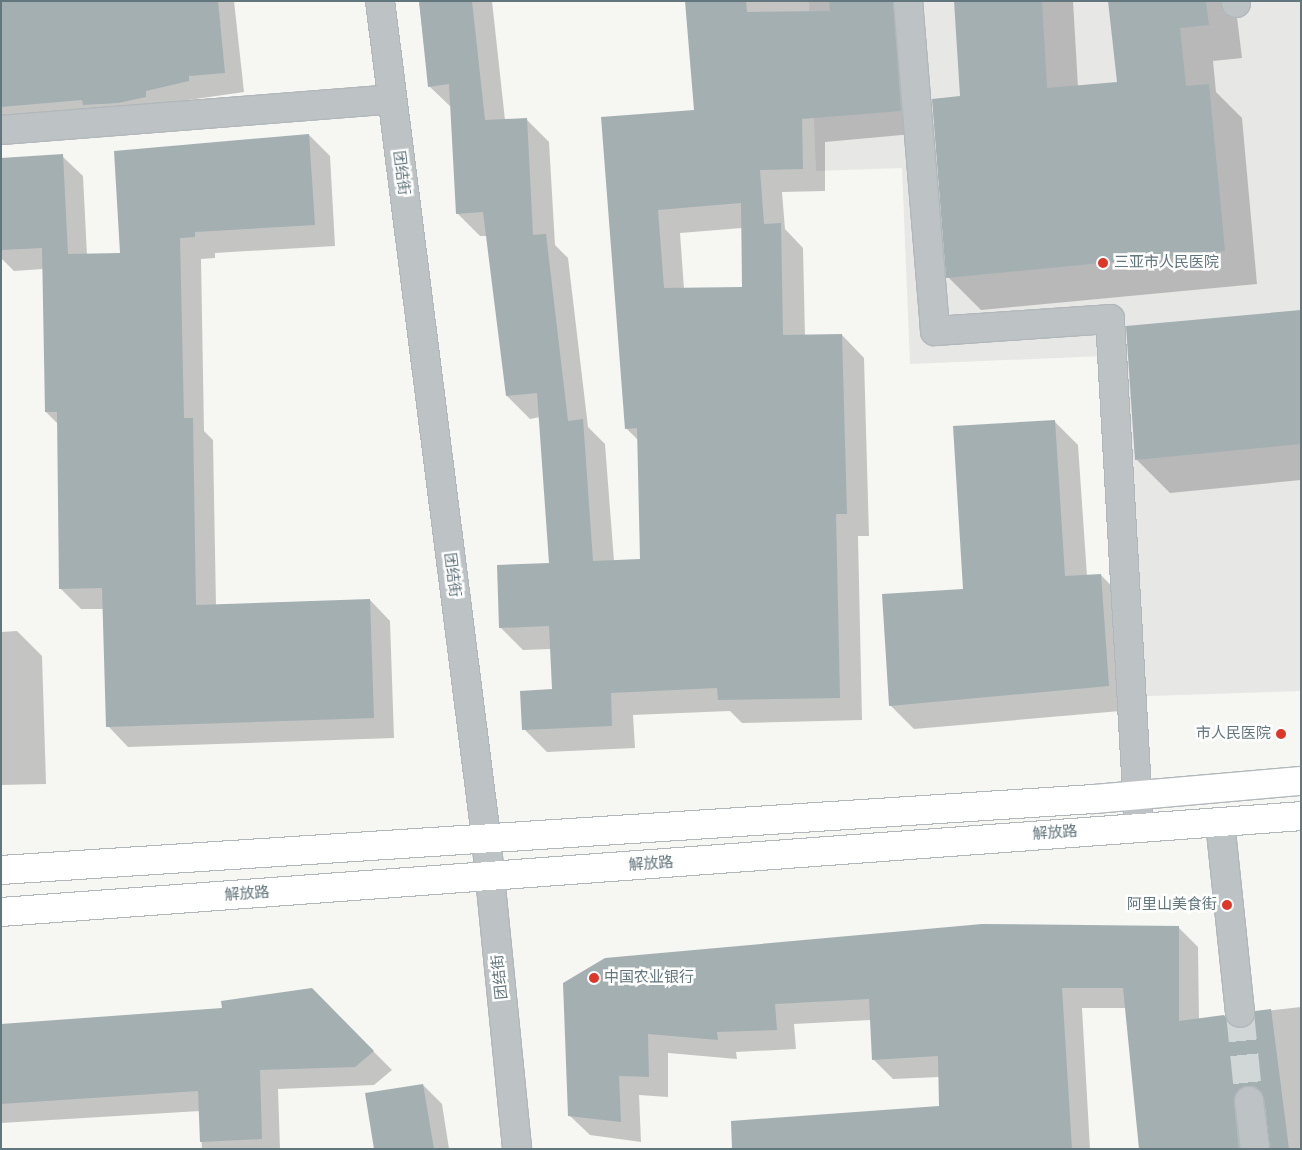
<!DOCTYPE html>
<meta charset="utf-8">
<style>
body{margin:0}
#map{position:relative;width:1302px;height:1150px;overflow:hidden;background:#f6f6f3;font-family:"DejaVu Sans","Noto Sans SC",sans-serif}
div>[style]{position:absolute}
.built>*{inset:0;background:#e7e7e6}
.shadow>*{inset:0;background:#0003}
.building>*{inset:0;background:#a4afb2}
.minor-tunnel>*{height:28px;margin-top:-14px;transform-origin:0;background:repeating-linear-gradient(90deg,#d1d6d6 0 28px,transparent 0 42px)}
.roads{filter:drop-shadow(1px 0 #b1b7ba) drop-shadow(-1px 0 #b1b7ba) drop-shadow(0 1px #b1b7ba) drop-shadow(0 -1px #b1b7ba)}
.minor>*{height:28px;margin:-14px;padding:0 14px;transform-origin:14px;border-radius:14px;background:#bdc3c5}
.major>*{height:28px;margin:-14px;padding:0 14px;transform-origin:14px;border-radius:14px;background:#fff}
.dots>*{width:14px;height:14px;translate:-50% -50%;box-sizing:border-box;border:2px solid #fff;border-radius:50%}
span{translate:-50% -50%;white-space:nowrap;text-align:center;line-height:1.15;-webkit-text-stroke:5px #fff;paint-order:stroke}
.street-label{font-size:15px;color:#62767d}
.poi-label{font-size:15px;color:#62767d}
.left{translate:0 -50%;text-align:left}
.right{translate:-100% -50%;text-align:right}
.frame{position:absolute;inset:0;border:2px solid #62767d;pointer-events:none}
</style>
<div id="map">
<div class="built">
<div style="clip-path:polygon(809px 1px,1301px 1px,1301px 691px,1120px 697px,1105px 356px,910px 364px,902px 168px,816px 171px)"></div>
</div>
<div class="shadow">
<div style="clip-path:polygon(1px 1px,234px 1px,244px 92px,1px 127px)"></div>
<div style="clip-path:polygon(evenodd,419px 1px,492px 1px,505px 120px,526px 119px,549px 142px,555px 245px,568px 258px,588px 427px,605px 444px,614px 561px,641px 560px,639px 441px,626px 428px,603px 118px,695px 111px,686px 1px,918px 1px,924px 133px,825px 142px,825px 191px,782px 192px,785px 229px,803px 248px,805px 336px,842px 335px,864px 358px,869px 536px,858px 536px,862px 720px,742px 723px,730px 711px,633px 715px,635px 748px,547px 752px,524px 729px,553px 690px,551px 649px,523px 650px,500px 627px,551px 564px,540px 417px,530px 419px,507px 396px,487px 236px,480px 236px,457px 213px,452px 108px,429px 86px,419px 1px,742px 228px,743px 288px,684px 289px,680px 233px,742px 228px)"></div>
<div style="clip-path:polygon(956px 1px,1073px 1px,1078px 87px,1118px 83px,1109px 1px,1235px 1px,1242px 58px,1213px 61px,1216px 92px,1242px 118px,1257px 284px,981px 310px,948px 277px,961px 98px)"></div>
<div style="clip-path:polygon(309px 135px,330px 156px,335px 246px,215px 253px,215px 258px,201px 259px,204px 431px,213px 440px,216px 606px,370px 600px,390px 621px,394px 738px,128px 747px,108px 726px,104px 609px,81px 609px,61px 589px,58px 424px,46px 412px,43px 269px,14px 271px,1px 258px,1px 160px,62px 156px,83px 176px,87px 255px,121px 254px)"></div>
<div style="clip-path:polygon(1301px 311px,1301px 480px,1170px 493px,1137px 460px)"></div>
<div style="clip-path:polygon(1054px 421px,1078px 445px,1087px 576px,1101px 575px,1125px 600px,1132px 710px,914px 729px,890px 705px,964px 590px)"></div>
<div style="clip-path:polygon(17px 631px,42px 656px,46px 784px,1px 785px,1px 632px)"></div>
<div style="clip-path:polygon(1178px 927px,1198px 947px,1199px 1020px,1224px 1016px,1241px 1030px,1250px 1026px,1256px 1012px,1301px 1007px,1301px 1149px,1271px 1149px,1267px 1105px,1254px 1115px,1256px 1149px,1140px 1149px,1126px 1008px,1082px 1008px,1090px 1149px,734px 1149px,940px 1107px,940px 1077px,893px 1079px,873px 1059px,871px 1020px,794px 1024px,796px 1049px,736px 1052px,737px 1059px,668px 1053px,668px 1097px,639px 1095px,641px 1142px,590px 1135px,569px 1115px,564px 983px)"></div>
<div style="clip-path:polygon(312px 990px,392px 1070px,374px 1085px,278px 1089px,280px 1149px,202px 1149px,200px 1111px,1px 1123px,1px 1026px,224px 1009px)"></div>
<div style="clip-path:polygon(423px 1085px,442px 1104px,449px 1149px,375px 1149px)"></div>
</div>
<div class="building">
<div style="clip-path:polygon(1px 1px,218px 1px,225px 73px,189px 76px,189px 81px,146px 91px,146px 97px,118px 103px,83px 105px,82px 100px,1px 107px)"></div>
<div style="clip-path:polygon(evenodd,419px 1px,472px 1px,485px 120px,527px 118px,533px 235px,546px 234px,568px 421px,583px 419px,593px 561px,640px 559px,637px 428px,625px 429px,601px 117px,694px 110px,685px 1px,746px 1px,747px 12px,830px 11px,829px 1px,893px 1px,901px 111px,802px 119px,803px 169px,760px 170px,764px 224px,781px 223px,783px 335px,842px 334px,847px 514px,836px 514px,840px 698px,718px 700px,717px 688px,611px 693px,612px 726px,522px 730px,520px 691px,552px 689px,549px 626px,499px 628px,497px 565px,549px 563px,537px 393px,506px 396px,483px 212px,456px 214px,449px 84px,428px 87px,419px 1px,741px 203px,742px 287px,664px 288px,658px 210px,741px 203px)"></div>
<div style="clip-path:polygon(954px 1px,1042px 1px,1047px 88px,1117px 82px,1108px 1px,1206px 1px,1209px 25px,1180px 28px,1186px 86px,1209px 84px,1225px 251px,946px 278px,932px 99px,960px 96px)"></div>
<div style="clip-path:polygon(309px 134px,315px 225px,195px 232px,195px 237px,180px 238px,184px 418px,193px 418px,196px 605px,370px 599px,374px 718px,106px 727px,102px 588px,59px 589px,57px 412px,45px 412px,42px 248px,1px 250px,1px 158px,63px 154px,68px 254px,120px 253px,114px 151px)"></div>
<div style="clip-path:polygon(1301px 310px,1301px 444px,1135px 460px,1126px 326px)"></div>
<div style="clip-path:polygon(1055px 420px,1065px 576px,1101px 574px,1109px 686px,889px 706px,882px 594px,963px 589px,953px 426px)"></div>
<div style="clip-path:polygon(982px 924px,1179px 926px,1179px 1021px,1224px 1015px,1233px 1027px,1242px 1028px,1254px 1020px,1255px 1011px,1271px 1009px,1289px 1149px,1270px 1149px,1264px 1099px,1256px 1087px,1248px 1086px,1239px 1089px,1234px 1102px,1239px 1149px,1139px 1149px,1123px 988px,1062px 988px,1072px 1149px,732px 1149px,731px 1121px,939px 1106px,938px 1056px,872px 1060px,869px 999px,775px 1004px,777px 1030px,717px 1032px,718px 1040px,648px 1034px,649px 1077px,619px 1076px,621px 1122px,568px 1116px,563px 983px,605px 958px)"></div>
<div style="clip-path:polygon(312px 988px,374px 1051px,355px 1067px,260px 1070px,262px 1139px,200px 1142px,198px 1091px,1px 1104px,1px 1024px,222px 1008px,221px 1001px)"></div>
<div style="clip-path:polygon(423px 1084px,434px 1149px,374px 1149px,365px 1093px)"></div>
</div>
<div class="minor-tunnel">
<div style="left:1240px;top:1013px;width:88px;rotate:84.2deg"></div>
</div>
<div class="roads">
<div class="minor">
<div style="left:380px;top:1px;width:843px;rotate:82.77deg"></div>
<div style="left:486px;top:837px;width:314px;rotate:84.3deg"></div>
<div style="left:908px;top:1px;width:331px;rotate:85.3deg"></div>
<div style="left:935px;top:331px;width:175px;rotate:-3.9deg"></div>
<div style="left:1110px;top:319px;width:509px;rotate:86.73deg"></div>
<div style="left:1236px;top:1px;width:2px;rotate:90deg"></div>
<div style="left:1px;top:130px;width:391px;rotate:-4.5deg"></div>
<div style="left:1220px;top:822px;width:192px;rotate:84deg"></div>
<div style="left:1249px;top:1101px;width:48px;rotate:82.9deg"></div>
</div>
<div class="major">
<div style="left:1px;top:870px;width:1095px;rotate:-3.72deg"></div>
<div style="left:1094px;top:799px;width:208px;rotate:-5deg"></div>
<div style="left:1px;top:912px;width:1304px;rotate:-4.22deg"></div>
</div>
</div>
<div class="dots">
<div style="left:1103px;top:263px;background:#df362a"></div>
<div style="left:1281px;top:734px;background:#df362a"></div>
<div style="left:1227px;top:905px;background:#df362a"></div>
<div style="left:594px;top:978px;background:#df362a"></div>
</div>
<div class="street-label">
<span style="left:401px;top:173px;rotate:83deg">团结街</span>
<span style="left:452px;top:575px;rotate:83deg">团结街</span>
<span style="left:1055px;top:833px;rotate:-4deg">解放路</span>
<span style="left:651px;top:864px;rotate:-4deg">解放路</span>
<span style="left:247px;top:894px;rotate:-4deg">解放路</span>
<span style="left:500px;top:977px;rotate:-96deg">团结街</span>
</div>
<div class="poi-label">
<span class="left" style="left:1114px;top:263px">三亚市人民医院</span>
<span class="right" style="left:1271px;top:734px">市人民医院</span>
<span class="right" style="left:1217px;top:905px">阿里山美食街</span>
<span class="left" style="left:604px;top:978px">中国农业银行</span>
</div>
<div class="frame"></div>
</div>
